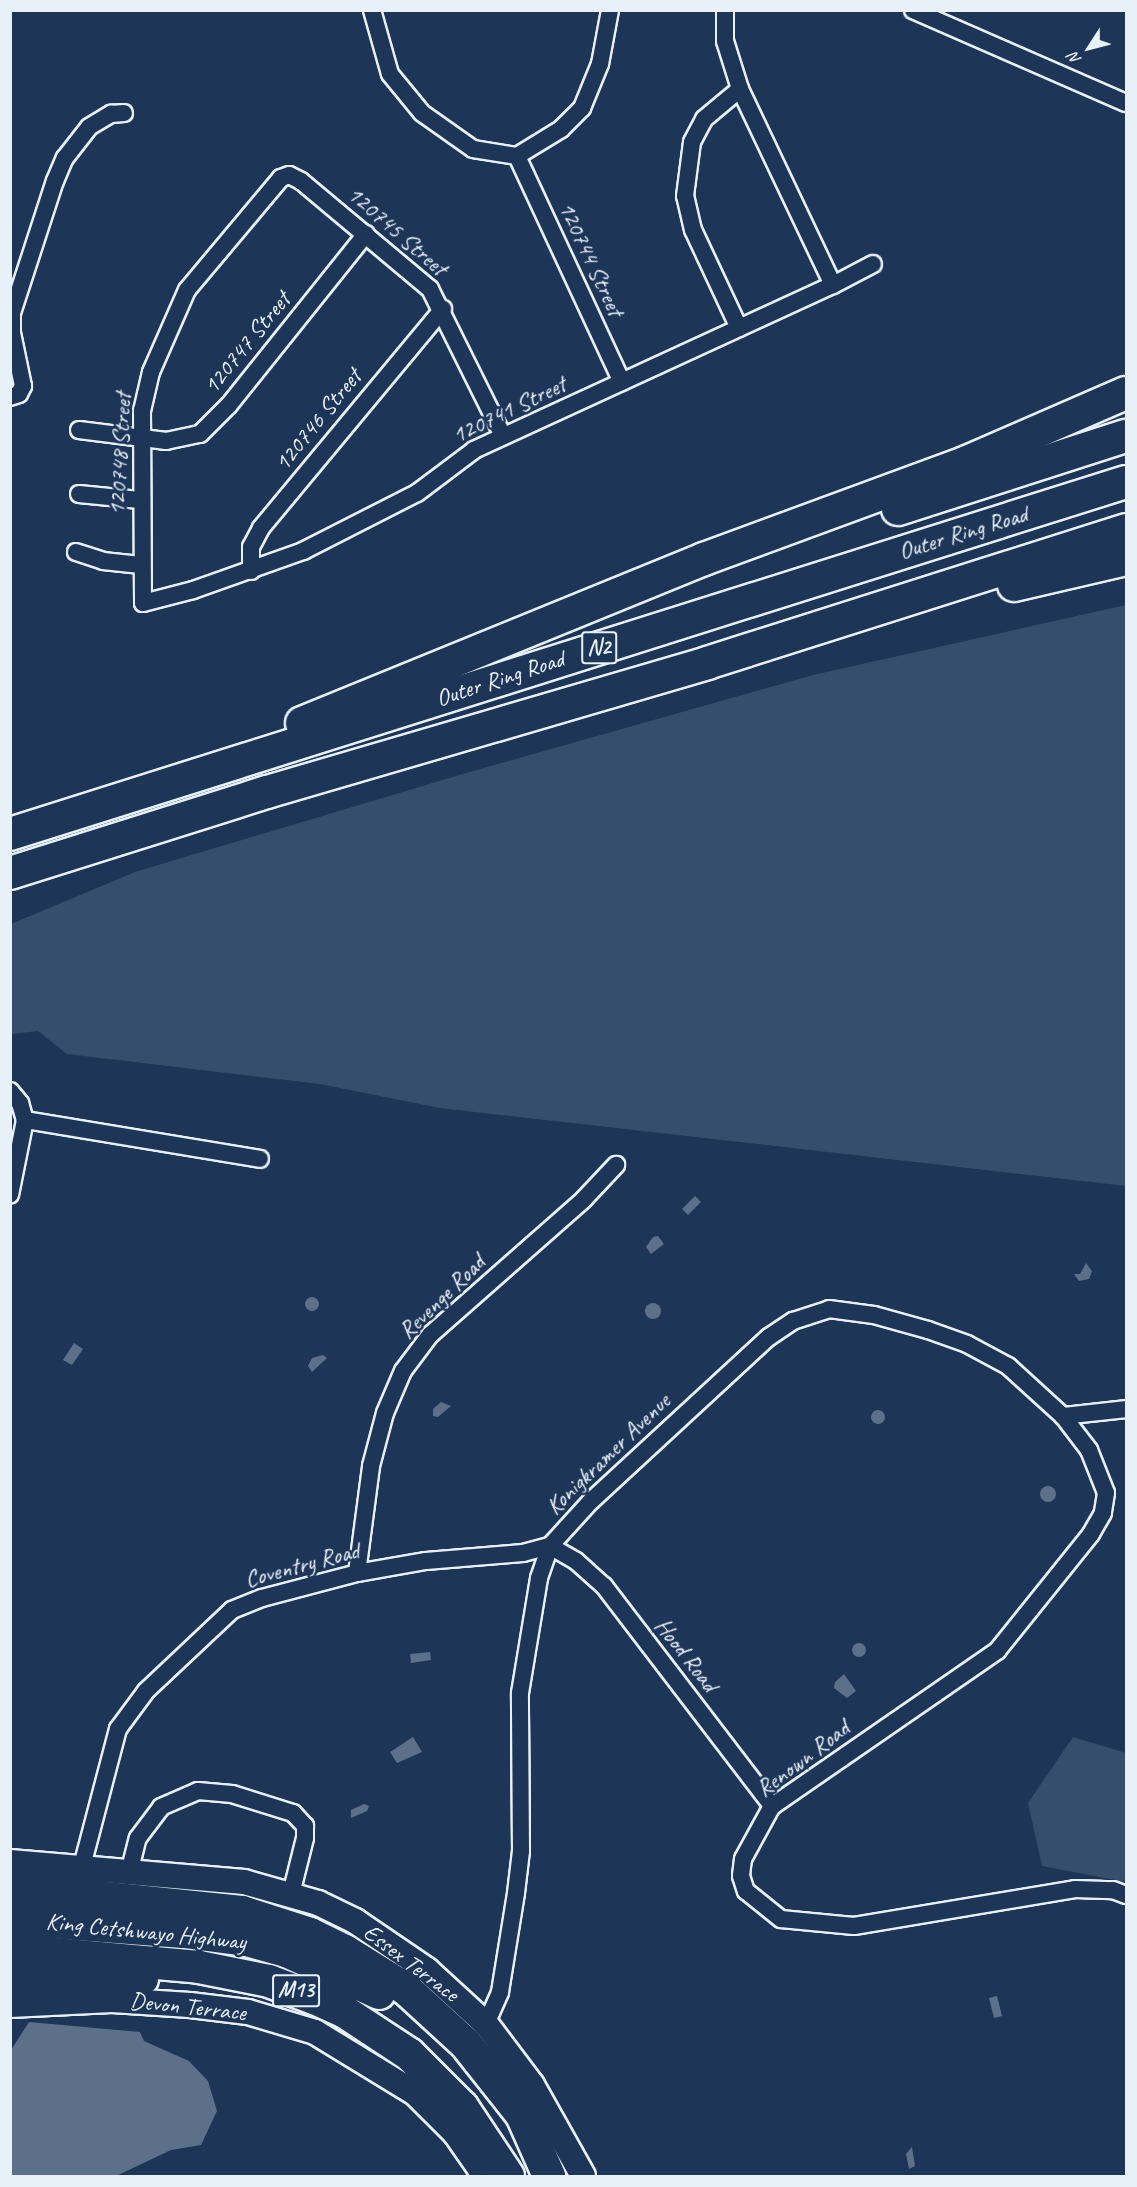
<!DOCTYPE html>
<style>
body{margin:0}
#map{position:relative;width:1137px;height:2187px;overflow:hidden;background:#1d3557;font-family:Caveat,sans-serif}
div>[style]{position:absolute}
.green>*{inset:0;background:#374d6c}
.water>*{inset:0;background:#5d7089}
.round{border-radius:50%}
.roads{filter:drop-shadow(2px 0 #e8f1f8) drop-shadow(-2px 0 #e8f1f8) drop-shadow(0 2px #e8f1f8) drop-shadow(0 -2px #e8f1f8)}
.street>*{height:16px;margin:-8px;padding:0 8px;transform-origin:8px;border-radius:8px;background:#1d3557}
.secondary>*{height:24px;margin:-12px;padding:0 12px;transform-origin:12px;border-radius:12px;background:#1d3557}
.highway>*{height:32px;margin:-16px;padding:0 16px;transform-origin:16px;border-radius:16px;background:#1d3557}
span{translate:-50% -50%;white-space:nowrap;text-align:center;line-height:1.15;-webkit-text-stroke:5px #1d3557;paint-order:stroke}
.shield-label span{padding:2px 4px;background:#1d3557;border:2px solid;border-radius:4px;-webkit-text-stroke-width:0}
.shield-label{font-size:22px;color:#e8f1f8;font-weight:700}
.street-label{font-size:24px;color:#e8f1f8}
.frame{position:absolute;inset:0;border:12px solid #e8f1f8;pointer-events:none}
.north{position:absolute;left:1059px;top:18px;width:60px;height:60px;-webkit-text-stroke:4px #1d3557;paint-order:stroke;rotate:234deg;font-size:16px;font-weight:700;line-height:24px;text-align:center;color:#e8f1f8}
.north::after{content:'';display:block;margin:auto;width:21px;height:27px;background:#e8f1f8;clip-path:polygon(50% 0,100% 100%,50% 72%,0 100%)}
</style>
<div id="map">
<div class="green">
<div style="clip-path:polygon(1126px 605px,1126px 1186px,440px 1108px,320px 1084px,67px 1054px,38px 1031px,11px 1034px,11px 924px,135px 872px,466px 773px,813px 675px)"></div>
<div style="clip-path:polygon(1073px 1737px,1126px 1753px,1126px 1882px,1042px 1866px,1028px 1803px)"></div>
</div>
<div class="water">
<div style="clip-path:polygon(695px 1196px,701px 1202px,688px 1215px,682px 1209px)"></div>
<div style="clip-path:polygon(658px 1236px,664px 1244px,651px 1254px,646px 1247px,653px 1237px)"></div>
<div style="clip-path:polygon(1086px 1263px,1092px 1271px,1089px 1279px,1079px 1281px,1074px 1274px,1080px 1274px)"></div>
<div class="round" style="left:305px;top:1297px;width:14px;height:14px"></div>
<div class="round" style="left:645px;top:1303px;width:16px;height:16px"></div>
<div style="clip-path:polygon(74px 1343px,83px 1349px,72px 1365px,63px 1360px)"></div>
<div style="clip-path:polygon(323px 1355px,327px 1358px,312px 1372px,308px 1366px,312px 1358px)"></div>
<div style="clip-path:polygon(441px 1402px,451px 1406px,438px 1417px,433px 1416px,433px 1409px)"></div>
<div class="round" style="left:871px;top:1410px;width:14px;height:14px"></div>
<div class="round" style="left:1040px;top:1486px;width:16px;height:16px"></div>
<div class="round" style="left:852px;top:1643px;width:14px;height:14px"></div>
<div style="clip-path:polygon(430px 1652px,431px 1660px,411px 1663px,410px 1654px)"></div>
<div style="clip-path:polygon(844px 1674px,856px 1691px,847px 1698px,834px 1688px,835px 1682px)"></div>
<div style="clip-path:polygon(413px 1737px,422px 1752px,397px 1763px,390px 1752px)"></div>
<div style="clip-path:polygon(364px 1804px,369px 1806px,367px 1811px,351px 1818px,351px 1810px)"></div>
<div style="clip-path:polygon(997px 1996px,1002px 2016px,994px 2018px,989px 1998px)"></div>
<div style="clip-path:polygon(29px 2022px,140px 2032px,144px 2041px,189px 2061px,208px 2081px,217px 2111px,201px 2145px,171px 2150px,116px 2176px,11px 2176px,11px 2050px)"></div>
<div style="clip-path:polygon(912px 2147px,915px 2166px,909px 2169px,906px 2154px)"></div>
</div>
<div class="roads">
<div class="street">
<div style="left:372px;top:10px;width:66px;rotate:74.3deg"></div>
<div style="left:390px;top:74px;width:50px;rotate:50.6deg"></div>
<div style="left:422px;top:113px;width:62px;rotate:35.2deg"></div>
<div style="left:473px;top:149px;width:45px;rotate:9deg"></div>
<div style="left:517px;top:156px;width:52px;rotate:-31.5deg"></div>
<div style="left:561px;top:129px;width:30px;rotate:-45deg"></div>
<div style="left:582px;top:108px;width:48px;rotate:-67.8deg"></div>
<div style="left:600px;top:64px;width:55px;rotate:-79.5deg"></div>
<div style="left:725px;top:10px;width:31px;rotate:90deg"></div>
<div style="left:725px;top:41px;width:50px;rotate:72.6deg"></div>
<div style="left:740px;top:89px;width:217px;rotate:64.6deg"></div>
<div style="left:913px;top:10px;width:232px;rotate:23.6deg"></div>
<div style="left:517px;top:156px;width:249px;rotate:65.1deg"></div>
<div style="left:739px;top:328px;width:108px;rotate:-115.1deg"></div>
<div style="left:693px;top:230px;width:35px;rotate:-103deg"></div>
<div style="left:685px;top:196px;width:54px;rotate:-82.6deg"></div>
<div style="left:692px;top:142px;width:26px;rotate:-62deg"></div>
<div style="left:704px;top:119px;width:47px;rotate:-39.8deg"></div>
<div style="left:10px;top:397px;width:9px;rotate:-18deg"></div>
<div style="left:19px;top:394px;width:9px;rotate:-63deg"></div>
<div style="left:23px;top:386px;width:54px;rotate:-101.7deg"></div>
<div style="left:12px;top:333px;width:20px;rotate:-90deg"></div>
<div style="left:12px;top:313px;width:139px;rotate:-72deg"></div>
<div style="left:55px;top:181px;width:25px;rotate:-67deg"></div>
<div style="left:65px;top:158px;width:39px;rotate:-52deg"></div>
<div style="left:89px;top:127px;width:26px;rotate:-31deg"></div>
<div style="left:111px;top:114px;width:13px;rotate:-4deg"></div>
<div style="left:79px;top:430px;width:88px;rotate:7.2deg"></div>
<div style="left:166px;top:441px;width:35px;rotate:-12deg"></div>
<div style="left:200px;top:434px;width:41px;rotate:-45deg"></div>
<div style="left:229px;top:405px;width:219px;rotate:-51.3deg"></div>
<div style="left:503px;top:436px;width:164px;rotate:-116.4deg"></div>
<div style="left:430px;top:289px;width:168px;rotate:-140.1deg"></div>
<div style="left:301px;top:181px;width:13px;rotate:-153deg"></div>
<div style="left:289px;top:175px;width:9px;rotate:159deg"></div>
<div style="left:281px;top:178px;width:146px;rotate:130deg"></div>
<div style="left:187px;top:290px;width:90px;rotate:113.7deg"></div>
<div style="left:151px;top:372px;width:39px;rotate:103deg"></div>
<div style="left:142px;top:410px;width:193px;rotate:89.7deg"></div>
<div style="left:143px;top:603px;width:52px;rotate:-14.6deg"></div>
<div style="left:193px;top:590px;width:117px;rotate:-19.5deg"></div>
<div style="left:303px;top:551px;width:128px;rotate:-27deg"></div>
<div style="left:417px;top:493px;width:71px;rotate:-37deg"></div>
<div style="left:474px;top:450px;width:395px;rotate:-24.7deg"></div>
<div style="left:833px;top:285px;width:45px;rotate:-27.7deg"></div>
<div style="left:79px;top:494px;width:61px;rotate:5.6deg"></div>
<div style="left:76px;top:552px;width:28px;rotate:18deg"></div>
<div style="left:103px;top:561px;width:38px;rotate:6deg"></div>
<div style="left:251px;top:571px;width:24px;rotate:-90deg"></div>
<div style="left:251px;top:547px;width:21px;rotate:-62deg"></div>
<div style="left:261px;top:528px;width:285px;rotate:-50.3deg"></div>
<div style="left:10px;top:1091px;width:16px;rotate:50deg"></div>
<div style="left:20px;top:1103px;width:18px;rotate:74deg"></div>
<div style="left:25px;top:1120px;width:76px;rotate:101.3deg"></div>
<div style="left:25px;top:1120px;width:238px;rotate:9.4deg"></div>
<div style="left:1063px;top:1416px;width:63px;rotate:-6.3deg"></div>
<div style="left:357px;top:1573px;width:108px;rotate:-82.5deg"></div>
<div style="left:371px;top:1466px;width:55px;rotate:-75.2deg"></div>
<div style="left:385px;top:1413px;width:46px;rotate:-66.8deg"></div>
<div style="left:403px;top:1371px;width:45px;rotate:-53.1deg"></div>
<div style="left:430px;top:1335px;width:205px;rotate:-41.4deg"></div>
<div style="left:584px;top:1199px;width:47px;rotate:-46.7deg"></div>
<div style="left:81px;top:1870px;width:146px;rotate:-75.3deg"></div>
<div style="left:118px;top:1729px;width:47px;rotate:-53.6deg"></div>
<div style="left:146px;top:1691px;width:118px;rotate:-43.3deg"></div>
<div style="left:232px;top:1610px;width:32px;rotate:-22deg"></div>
<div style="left:262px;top:1598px;width:98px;rotate:-14.7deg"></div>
<div style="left:357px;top:1573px;width:70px;rotate:-9.9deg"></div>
<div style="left:426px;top:1561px;width:97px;rotate:-4.7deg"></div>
<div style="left:523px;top:1553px;width:28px;rotate:-15deg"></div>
<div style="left:550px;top:1546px;width:30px;rotate:30deg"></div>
<div style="left:576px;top:1561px;width:38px;rotate:42deg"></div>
<div style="left:604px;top:1586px;width:277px;rotate:52.6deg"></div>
<div style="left:129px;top:1873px;width:36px;rotate:-76deg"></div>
<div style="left:138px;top:1838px;width:39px;rotate:-53deg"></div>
<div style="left:161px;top:1807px;width:40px;rotate:-23.4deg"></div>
<div style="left:198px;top:1791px;width:34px;rotate:5deg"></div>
<div style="left:232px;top:1794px;width:64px;rotate:17.3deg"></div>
<div style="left:293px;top:1813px;width:18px;rotate:47deg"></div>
<div style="left:305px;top:1826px;width:12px;rotate:90deg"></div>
<div style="left:305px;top:1838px;width:58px;rotate:104deg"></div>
<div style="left:486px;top:2024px;width:35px;rotate:-66deg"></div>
<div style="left:500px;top:1992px;width:100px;rotate:-80.8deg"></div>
<div style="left:516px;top:1893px;width:42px;rotate:-83.2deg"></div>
<div style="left:521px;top:1851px;width:158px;rotate:-90.4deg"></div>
<div style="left:520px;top:1693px;width:117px;rotate:-80.6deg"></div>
<div style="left:539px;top:1578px;width:34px;rotate:-71deg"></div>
<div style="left:550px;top:1546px;width:61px;rotate:-47.7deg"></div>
<div style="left:591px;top:1501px;width:242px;rotate:-42.7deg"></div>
<div style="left:769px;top:1337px;width:29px;rotate:-34deg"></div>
<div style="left:793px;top:1321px;width:38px;rotate:-18deg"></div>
<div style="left:829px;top:1309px;width:45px;rotate:7.6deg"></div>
<div style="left:874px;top:1315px;width:56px;rotate:15.5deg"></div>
<div style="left:928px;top:1330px;width:41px;rotate:19.7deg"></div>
<div style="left:967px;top:1344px;width:47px;rotate:28.2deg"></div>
<div style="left:1008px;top:1366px;width:74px;rotate:42.3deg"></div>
<div style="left:1063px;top:1416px;width:43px;rotate:52.6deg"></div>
<div style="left:1089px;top:1450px;width:46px;rotate:68.4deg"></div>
<div style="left:1106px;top:1493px;width:20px;rotate:99deg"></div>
<div style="left:1103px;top:1513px;width:24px;rotate:120deg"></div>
<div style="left:1091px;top:1534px;width:150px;rotate:128.8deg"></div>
<div style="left:997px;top:1651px;width:273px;rotate:145.4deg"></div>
<div style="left:772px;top:1806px;width:60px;rotate:118.7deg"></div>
<div style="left:743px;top:1859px;width:17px;rotate:97deg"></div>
<div style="left:741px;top:1876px;width:16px;rotate:72deg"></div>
<div style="left:746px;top:1891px;width:45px;rotate:38.7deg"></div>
<div style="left:781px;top:1919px;width:73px;rotate:5.5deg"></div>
<div style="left:854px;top:1926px;width:224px;rotate:-9.5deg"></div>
<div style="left:1075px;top:1889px;width:38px;rotate:2deg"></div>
<div style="left:1113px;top:1890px;width:14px;rotate:21deg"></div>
</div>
<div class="secondary">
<div style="left:10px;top:1862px;width:235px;rotate:4.9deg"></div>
<div style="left:244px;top:1882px;width:77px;rotate:15.8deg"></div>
<div style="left:318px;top:1903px;width:41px;rotate:25.9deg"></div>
<div style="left:355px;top:1921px;width:87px;rotate:34.2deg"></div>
<div style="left:427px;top:1970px;width:80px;rotate:42.5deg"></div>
<div style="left:486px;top:2024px;width:76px;rotate:53deg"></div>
<div style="left:532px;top:2085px;width:104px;rotate:60.7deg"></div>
<div style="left:10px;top:2005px;width:102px;rotate:-2.8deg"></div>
<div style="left:112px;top:2000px;width:78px;rotate:3.7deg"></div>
<div style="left:190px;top:2005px;width:58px;rotate:6.9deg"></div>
<div style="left:248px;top:2012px;width:70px;rotate:16.6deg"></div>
<div style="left:315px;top:2032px;width:117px;rotate:31.4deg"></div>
<div style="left:415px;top:2093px;width:57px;rotate:45deg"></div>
<div style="left:455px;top:2133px;width:52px;rotate:55.1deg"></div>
</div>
<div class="highway">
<div style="left:898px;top:509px;width:239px;rotate:-17.8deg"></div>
<div style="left:1014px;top:585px;width:115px;rotate:-13.1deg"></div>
<div style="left:302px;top:723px;width:434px;rotate:-22.2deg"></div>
<div style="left:704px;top:559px;width:280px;rotate:-20.2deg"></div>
<div style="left:967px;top:462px;width:173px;rotate:-23.5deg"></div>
<div style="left:10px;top:834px;width:1170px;rotate:-17.51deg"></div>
<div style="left:10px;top:873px;width:269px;rotate:-17.5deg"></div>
<div style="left:267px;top:792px;width:459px;rotate:-16.3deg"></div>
<div style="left:707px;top:663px;width:440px;rotate:-17.6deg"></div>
<div style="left:10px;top:1888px;width:233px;rotate:5.9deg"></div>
<div style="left:242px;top:1912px;width:71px;rotate:17.9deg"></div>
<div style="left:310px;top:1934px;width:39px;rotate:26deg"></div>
<div style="left:345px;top:1951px;width:72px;rotate:31.9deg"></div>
<div style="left:406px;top:1989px;width:81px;rotate:42.5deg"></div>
<div style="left:466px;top:2044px;width:90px;rotate:51.7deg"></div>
<div style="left:522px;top:2115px;width:67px;rotate:66.1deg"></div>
<div style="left:10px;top:1919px;width:174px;rotate:4.3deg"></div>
<div style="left:184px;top:1932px;width:64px;rotate:7.2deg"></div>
<div style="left:247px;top:1940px;width:41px;rotate:15.8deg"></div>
<div style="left:286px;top:1951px;width:102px;rotate:24.3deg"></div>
<div style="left:10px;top:1950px;width:190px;rotate:5.1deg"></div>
<div style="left:199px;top:1967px;width:71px;rotate:11.3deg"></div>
<div style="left:269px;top:1981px;width:48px;rotate:20.7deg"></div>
<div style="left:314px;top:1998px;width:34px;rotate:24deg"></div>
<div style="left:345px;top:2012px;width:77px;rotate:33.3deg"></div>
<div style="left:409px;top:2054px;width:75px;rotate:45deg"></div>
<div style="left:462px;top:2107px;width:83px;rotate:56.3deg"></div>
<div style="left:10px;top:1982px;width:132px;rotate:-1.3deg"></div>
</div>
</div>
<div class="shield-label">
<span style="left:599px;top:648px">N2</span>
<span style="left:296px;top:1991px">M13</span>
</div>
<div class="street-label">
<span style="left:397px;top:231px;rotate:41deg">120745 Street</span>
<span style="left:591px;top:259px;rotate:65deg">120744 Street</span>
<span style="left:247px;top:343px;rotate:-51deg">120747 Street</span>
<span style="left:509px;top:410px;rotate:-26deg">120741 Street</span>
<span style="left:318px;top:420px;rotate:-51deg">120746 Street</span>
<span style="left:120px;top:454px;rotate:-87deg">120748 Street</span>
<span style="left:963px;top:533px;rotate:-17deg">Outer Ring Road</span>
<span style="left:500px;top:679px;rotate:-18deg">Outer Ring Road</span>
<span style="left:442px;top:1297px;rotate:-44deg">Revenge Road</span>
<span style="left:608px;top:1454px;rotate:-44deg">Konigkramer Avenue</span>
<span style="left:302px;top:1565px;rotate:-15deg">Coventry Road</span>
<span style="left:686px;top:1655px;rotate:52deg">Hood Road</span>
<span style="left:803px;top:1759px;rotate:-37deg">Renown Road</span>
<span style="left:146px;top:1932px;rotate:6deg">King Cetshwayo Highway</span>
<span style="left:411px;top:1963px;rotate:37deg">Essex Terrace</span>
<span style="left:188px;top:2007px;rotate:6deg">Devon Terrace</span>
</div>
<div class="frame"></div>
<div class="north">N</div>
</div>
